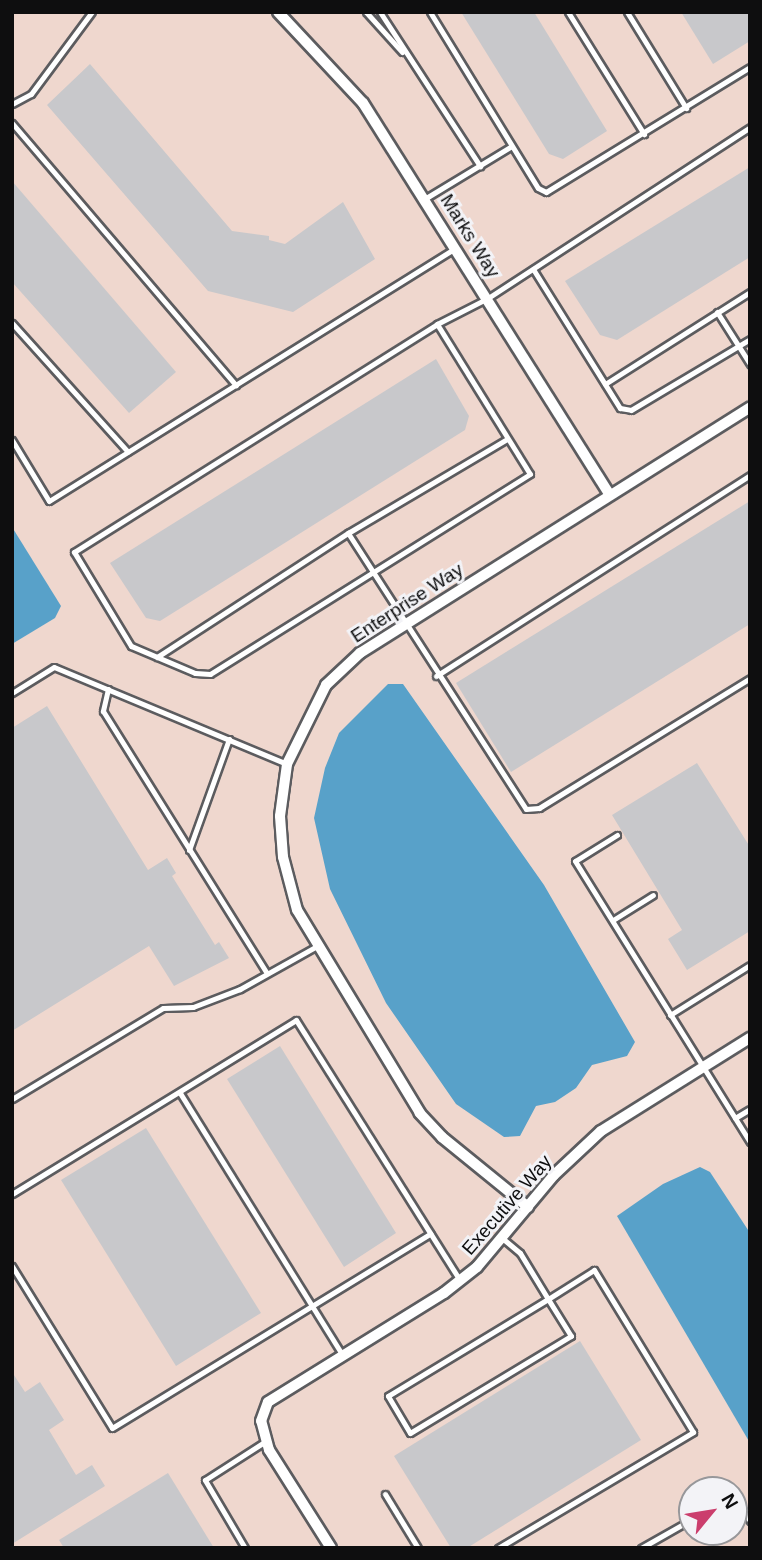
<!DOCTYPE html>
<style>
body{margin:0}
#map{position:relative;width:762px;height:1560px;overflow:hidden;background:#e6e6ea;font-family:Arial,sans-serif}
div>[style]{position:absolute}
.commercial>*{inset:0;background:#efd7ce}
.water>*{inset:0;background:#58a1c9}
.building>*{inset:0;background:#c8c8cb}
.roads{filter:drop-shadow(2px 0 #5c5c5f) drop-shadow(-2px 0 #5c5c5f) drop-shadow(0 2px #5c5c5f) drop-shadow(0 -2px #5c5c5f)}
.lane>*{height:5px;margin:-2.5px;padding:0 2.5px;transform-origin:2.5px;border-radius:2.5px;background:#fff}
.street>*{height:10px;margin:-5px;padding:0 5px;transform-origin:5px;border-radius:5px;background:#fff}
span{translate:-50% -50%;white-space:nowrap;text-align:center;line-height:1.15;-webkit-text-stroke:6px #f3f3f7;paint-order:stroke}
.street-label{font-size:19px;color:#0e0e0f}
.frame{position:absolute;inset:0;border:14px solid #0e0e0f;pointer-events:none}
.north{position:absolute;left:678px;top:1476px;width:70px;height:70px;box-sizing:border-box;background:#f3f3f7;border:2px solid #97979a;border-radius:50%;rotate:60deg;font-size:19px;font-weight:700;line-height:28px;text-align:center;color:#0e0e0f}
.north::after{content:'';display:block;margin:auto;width:24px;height:32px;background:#cb3e6d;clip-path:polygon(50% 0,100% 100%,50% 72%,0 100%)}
</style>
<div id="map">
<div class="commercial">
<div style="clip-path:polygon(evenodd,12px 12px,750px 12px,750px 1548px,12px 1548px,12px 12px,692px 1490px,734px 1490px,734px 1532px,692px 1532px,692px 1490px)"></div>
</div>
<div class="water">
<div style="clip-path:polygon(12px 527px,61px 606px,55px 618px,12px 644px)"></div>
<div style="clip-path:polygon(388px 684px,403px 684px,544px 885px,635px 1042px,627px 1056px,592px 1065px,576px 1088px,555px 1102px,536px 1106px,520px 1136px,504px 1137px,456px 1104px,386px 1003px,330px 889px,314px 818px,325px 768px,339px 733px)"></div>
<div style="clip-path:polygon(700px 1167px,710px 1172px,750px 1233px,750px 1443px,617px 1216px,663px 1184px)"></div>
</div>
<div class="building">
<div style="clip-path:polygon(461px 12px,534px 12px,607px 131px,563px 159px,549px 154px)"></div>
<div style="clip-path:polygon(681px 12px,750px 12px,750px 41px,713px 64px)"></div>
<div style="clip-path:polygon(90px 64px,232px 231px,269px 236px,269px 240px,285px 244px,343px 202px,375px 259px,293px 312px,208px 291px,47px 105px)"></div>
<div style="clip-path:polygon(750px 167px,750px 257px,617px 340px,600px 335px,565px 281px)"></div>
<div style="clip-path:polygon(12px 181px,176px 372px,129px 413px,12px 282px)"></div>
<div style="clip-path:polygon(436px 359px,469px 416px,465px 430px,160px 621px,146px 618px,110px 563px)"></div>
<div style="clip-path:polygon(750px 501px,750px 624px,511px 772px,456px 683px)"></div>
<div style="clip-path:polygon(47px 706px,148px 870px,167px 858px,176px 873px,172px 876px,215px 945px,219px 942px,229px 958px,174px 986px,149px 946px,12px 1031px,12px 728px)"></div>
<div style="clip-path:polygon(697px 763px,750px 847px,750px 931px,687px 970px,668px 939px,682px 930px,612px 815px)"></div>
<div style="clip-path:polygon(280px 1046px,396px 1233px,344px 1267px,227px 1079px)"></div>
<div style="clip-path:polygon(146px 1128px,261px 1313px,176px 1366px,61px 1180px)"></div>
<div style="clip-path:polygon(580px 1341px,641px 1440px,467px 1548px,451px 1548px,394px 1456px)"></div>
<div style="clip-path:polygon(12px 1372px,25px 1392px,40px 1382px,64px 1420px,49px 1430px,76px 1475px,92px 1465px,105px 1486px,12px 1544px)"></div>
<div style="clip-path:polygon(168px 1473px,214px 1548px,64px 1548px,59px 1540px)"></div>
</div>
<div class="roads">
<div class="lane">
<div style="left:366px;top:12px;width:54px;rotate:48deg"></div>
<div style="left:380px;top:12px;width:184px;rotate:57deg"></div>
<div style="left:430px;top:12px;width:206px;rotate:58.5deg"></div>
<div style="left:538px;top:188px;width:9px;rotate:27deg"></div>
<div style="left:546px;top:192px;width:239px;rotate:-31.5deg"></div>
<div style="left:568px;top:12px;width:144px;rotate:58.1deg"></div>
<div style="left:627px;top:12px;width:113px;rotate:58.4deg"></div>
<div style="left:12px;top:104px;width:21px;rotate:-28deg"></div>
<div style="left:31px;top:94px;width:102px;rotate:-53.4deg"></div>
<div style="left:12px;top:123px;width:345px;rotate:49.5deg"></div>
<div style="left:426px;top:198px;width:100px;rotate:-31.2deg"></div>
<div style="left:533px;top:269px;width:164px;rotate:58deg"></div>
<div style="left:620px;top:408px;width:11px;rotate:10deg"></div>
<div style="left:631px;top:410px;width:139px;rotate:-30.8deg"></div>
<div style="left:717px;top:312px;width:62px;rotate:57.6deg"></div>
<div style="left:12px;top:323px;width:173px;rotate:48deg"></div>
<div style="left:437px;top:324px;width:176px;rotate:58.2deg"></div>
<div style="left:530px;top:474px;width:377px;rotate:148deg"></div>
<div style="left:210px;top:674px;width:15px;rotate:-176deg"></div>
<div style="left:195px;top:673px;width:69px;rotate:-157.1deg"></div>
<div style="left:131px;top:646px;width:110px;rotate:-121.2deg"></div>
<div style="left:74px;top:552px;width:429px;rotate:-32.1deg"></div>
<div style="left:437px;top:324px;width:57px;rotate:-27deg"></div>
<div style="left:488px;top:298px;width:313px;rotate:-33.1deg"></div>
<div style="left:605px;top:384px;width:172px;rotate:-32.4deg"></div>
<div style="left:12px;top:440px;width:71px;rotate:58.8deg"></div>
<div style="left:49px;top:501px;width:479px;rotate:-31.9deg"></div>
<div style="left:348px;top:533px;width:328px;rotate:57.2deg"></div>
<div style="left:526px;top:809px;width:13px;rotate:-4deg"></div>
<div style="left:539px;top:808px;width:248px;rotate:-31.6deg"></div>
<div style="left:157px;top:657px;width:228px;rotate:-33deg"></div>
<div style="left:348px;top:533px;width:185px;rotate:-30.6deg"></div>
<div style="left:436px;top:676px;width:373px;rotate:-32.6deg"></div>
<div style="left:108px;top:689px;width:23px;rotate:103deg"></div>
<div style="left:103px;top:711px;width:309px;rotate:58deg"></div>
<div style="left:12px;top:693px;width:49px;rotate:-31.8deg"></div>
<div style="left:54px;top:667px;width:252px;rotate:22.6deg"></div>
<div style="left:617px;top:835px;width:49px;rotate:148.2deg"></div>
<div style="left:575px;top:861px;width:331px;rotate:58.1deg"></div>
<div style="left:189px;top:850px;width:118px;rotate:-70.2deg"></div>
<div style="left:613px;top:920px;width:47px;rotate:-32deg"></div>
<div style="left:670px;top:1015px;width:94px;rotate:-32deg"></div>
<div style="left:180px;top:1093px;width:309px;rotate:58.2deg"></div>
<div style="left:12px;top:1099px;width:176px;rotate:-31.1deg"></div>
<div style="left:163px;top:1008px;width:30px;rotate:-2deg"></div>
<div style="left:193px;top:1007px;width:50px;rotate:-21deg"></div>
<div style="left:240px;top:989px;width:88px;rotate:-29.2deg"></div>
<div style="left:735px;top:1118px;width:17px;rotate:-31deg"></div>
<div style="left:12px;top:1194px;width:333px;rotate:-31.5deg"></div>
<div style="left:296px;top:1020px;width:307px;rotate:57.8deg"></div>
<div style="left:12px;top:1266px;width:190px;rotate:58.3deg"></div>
<div style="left:112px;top:1428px;width:373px;rotate:-31.4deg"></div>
<div style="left:385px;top:1494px;width:63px;rotate:58.6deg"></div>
<div style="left:734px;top:1497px;width:29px;rotate:56deg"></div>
<div style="left:245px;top:1548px;width:79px;rotate:-120.5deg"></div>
<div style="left:205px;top:1480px;width:72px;rotate:-32.6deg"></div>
<div style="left:498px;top:1548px;width:227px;rotate:-30.7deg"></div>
<div style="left:693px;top:1432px;width:190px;rotate:-121.4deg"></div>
<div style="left:594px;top:1270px;width:54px;rotate:147.8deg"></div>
<div style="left:548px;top:1299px;width:187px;rotate:148.8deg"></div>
<div style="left:388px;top:1396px;width:43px;rotate:59.3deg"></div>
<div style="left:410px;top:1433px;width:188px;rotate:-31.1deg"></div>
<div style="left:571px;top:1336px;width:44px;rotate:-121.9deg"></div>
<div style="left:548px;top:1299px;width:54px;rotate:-121.3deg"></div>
<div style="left:520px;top:1253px;width:23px;rotate:-140deg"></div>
<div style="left:641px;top:1548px;width:59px;rotate:-29.6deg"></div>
</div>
<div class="street">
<div style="left:278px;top:12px;width:125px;rotate:47deg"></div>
<div style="left:363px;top:103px;width:463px;rotate:57.8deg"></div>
<div style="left:528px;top:1207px;width:111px;rotate:-140.9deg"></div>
<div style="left:442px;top:1137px;width:33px;rotate:-133deg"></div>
<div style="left:420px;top:1113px;width:237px;rotate:-121.2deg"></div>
<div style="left:297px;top:910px;width:55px;rotate:-104.8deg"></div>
<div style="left:283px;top:857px;width:41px;rotate:-94.2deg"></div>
<div style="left:280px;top:816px;width:52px;rotate:-82.3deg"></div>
<div style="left:287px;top:764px;width:88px;rotate:-63.7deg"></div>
<div style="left:326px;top:685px;width:47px;rotate:-43.3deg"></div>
<div style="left:360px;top:653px;width:461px;rotate:-32.2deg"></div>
<div style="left:331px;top:1548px;width:116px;rotate:-122.3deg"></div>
<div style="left:269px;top:1450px;width:30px;rotate:-105deg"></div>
<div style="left:261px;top:1421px;width:20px;rotate:-70deg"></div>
<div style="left:268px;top:1402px;width:207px;rotate:-31.8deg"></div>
<div style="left:444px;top:1293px;width:42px;rotate:-38.2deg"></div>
<div style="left:477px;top:1267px;width:120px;rotate:-50.1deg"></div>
<div style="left:554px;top:1175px;width:64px;rotate:-43.1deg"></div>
<div style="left:601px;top:1131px;width:176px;rotate:-32deg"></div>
</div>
</div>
<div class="street-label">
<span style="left:470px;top:236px;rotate:58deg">Marks Way</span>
<span style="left:407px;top:603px;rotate:-33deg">Enterprise Way</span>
<span style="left:507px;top:1205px;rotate:-49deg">Executive Way</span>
</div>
<div class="frame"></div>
<div class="north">N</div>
</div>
